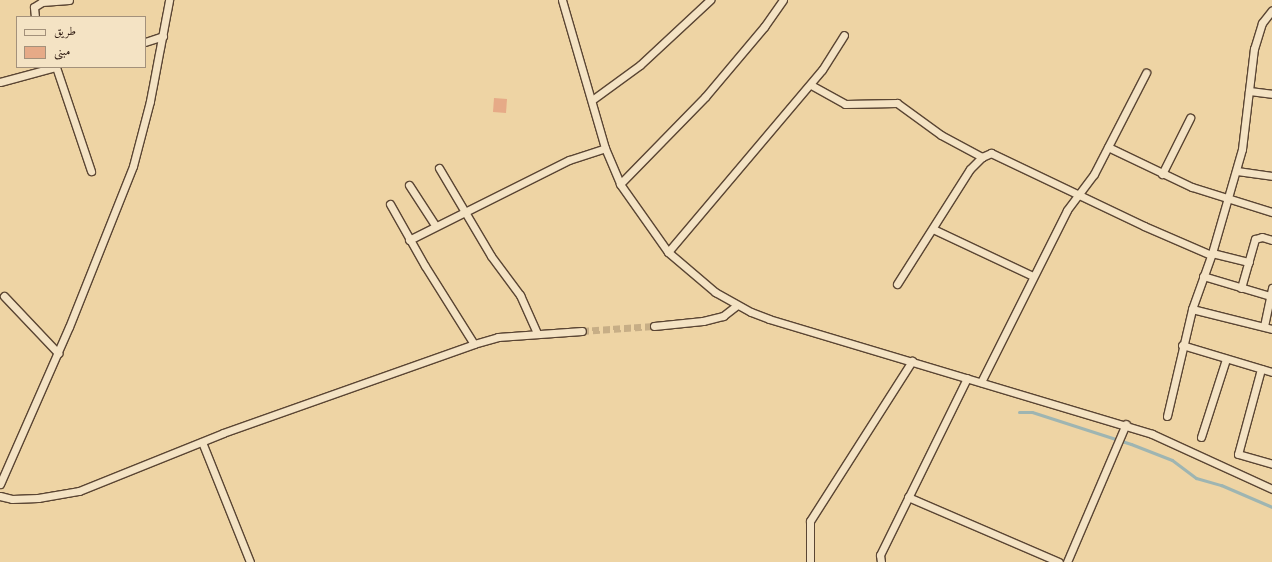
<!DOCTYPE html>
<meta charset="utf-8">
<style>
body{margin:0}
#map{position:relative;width:1272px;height:562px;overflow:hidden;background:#eed4a4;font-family:"Sorts Mill Goudy",Amiri,serif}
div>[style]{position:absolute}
.stream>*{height:3px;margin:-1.5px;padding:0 1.5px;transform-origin:1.5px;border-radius:1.5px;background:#9eb5b2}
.building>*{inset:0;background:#e6aa87}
.street-tunnel>*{height:7px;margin-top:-3.5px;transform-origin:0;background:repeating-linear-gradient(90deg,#c7ae86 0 7px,transparent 0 10.5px)}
.roads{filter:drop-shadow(1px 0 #5a4533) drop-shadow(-1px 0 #5a4533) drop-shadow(0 1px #5a4533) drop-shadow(0 -1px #5a4533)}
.street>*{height:7px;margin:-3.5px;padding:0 3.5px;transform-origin:3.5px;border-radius:3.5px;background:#f4e3c4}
span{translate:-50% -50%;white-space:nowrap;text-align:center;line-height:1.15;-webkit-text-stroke:3px #f4e3c4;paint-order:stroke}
.legend{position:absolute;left:16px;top:16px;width:130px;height:52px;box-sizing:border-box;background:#f4e3c4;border:1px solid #a3917b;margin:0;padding:5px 7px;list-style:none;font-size:12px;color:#29150d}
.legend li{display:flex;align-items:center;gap:8px;height:20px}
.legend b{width:20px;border:1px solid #a3917b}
</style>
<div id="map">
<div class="stream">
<div style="left:1019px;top:412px;width:13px"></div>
<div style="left:1032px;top:412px;width:104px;rotate:17.9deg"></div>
<div style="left:1131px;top:444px;width:44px;rotate:21.3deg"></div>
<div style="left:1172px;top:460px;width:30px;rotate:37deg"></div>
<div style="left:1196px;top:478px;width:26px;rotate:16deg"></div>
<div style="left:1221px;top:485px;width:56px;rotate:23.3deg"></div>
</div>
<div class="building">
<div style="clip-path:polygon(494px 98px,507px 99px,506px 113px,493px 112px)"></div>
</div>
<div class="street-tunnel">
<div style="left:582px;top:331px;width:72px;rotate:-4deg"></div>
</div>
<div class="roads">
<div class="street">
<div style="left:562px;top:0;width:154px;rotate:73.8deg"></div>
<div style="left:605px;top:148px;width:39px;rotate:67deg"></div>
<div style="left:620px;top:184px;width:83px;rotate:54.8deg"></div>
<div style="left:668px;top:252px;width:62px;rotate:40.4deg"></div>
<div style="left:715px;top:292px;width:41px;rotate:29.1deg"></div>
<div style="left:751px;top:312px;width:19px;rotate:21deg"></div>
<div style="left:769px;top:319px;width:400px;rotate:16.7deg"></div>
<div style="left:1152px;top:434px;width:132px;rotate:24.6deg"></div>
<div style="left:35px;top:17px;width:10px;rotate:-96deg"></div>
<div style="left:34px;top:7px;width:9px;rotate:-32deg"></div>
<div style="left:42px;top:2px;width:27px;rotate:-4deg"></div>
<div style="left:145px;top:42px;width:19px;rotate:-18deg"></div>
<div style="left:56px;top:67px;width:110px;rotate:71.4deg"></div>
<div style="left:0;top:82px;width:58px;rotate:-15deg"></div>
<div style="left:811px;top:85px;width:39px;rotate:29deg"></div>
<div style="left:845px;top:104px;width:52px;rotate:-1.1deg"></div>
<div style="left:897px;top:103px;width:54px;rotate:36deg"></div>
<div style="left:941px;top:135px;width:47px;rotate:28.2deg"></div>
<div style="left:1249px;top:91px;width:23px;rotate:7deg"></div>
<div style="left:592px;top:100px;width:59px;rotate:-36.1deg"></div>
<div style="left:640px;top:65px;width:96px;rotate:-42.9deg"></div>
<div style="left:1108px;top:147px;width:93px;rotate:25.5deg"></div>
<div style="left:1192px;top:187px;width:84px;rotate:17.4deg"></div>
<div style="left:439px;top:168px;width:102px;rotate:59.4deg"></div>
<div style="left:491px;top:256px;width:49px;rotate:53.4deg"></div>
<div style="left:520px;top:295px;width:42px;rotate:65.9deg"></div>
<div style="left:1237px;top:171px;width:35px;rotate:8deg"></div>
<div style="left:1162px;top:174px;width:63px;rotate:-63.4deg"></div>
<div style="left:620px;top:184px;width:122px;rotate:-45.7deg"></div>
<div style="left:705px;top:97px;width:92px;rotate:-49.9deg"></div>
<div style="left:764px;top:27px;width:33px;rotate:-55deg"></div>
<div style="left:409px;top:185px;width:48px;rotate:57deg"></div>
<div style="left:390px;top:204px;width:71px;rotate:60.6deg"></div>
<div style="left:425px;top:266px;width:92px;rotate:57.9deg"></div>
<div style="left:933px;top:229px;width:110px;rotate:25.2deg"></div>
<div style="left:409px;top:240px;width:179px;rotate:-26.6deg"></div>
<div style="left:569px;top:160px;width:38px;rotate:-18deg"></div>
<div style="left:668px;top:252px;width:238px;rotate:-49.8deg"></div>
<div style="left:822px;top:70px;width:41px;rotate:-57.8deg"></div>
<div style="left:1212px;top:253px;width:38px;rotate:14deg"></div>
<div style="left:1203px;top:276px;width:70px;rotate:16.6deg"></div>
<div style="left:897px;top:284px;width:136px;rotate:-57.6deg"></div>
<div style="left:970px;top:169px;width:17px;rotate:-45deg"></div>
<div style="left:982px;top:157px;width:10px;rotate:-24deg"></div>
<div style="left:991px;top:153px;width:170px;rotate:25.5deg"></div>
<div style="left:1144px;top:226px;width:73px;rotate:23.4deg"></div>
<div style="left:1241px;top:288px;width:51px;rotate:-74.1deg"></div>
<div style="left:1255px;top:239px;width:7px;rotate:-16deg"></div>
<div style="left:1262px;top:237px;width:10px;rotate:17deg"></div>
<div style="left:4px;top:296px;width:79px;rotate:46.5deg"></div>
<div style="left:1192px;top:309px;width:82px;rotate:14deg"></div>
<div style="left:654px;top:326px;width:49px;rotate:-5.8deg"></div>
<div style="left:703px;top:321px;width:21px;rotate:-14deg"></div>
<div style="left:723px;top:316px;width:18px;rotate:-38deg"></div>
<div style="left:1264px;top:326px;width:39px;rotate:-78deg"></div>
<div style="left:1182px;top:345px;width:94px;rotate:16.7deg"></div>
<div style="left:1261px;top:369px;width:88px;rotate:105.1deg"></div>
<div style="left:1238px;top:454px;width:35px;rotate:16deg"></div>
<div style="left:981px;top:382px;width:192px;rotate:-63.4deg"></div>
<div style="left:1067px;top:210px;width:45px;rotate:-53.1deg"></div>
<div style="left:1094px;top:174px;width:114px;rotate:-62.8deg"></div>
<div style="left:1167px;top:416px;width:110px;rotate:-76.8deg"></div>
<div style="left:1192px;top:309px;width:59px;rotate:-70.3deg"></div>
<div style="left:1212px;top:253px;width:108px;rotate:-73.9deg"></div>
<div style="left:1242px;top:149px;width:101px;rotate:-83.2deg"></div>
<div style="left:1254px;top:49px;width:27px;rotate:-73deg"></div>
<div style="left:1262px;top:23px;width:16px;rotate:-52deg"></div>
<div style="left:1201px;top:437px;width:82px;rotate:-72.2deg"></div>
<div style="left:202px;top:442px;width:129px;rotate:68.2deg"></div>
<div style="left:0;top:484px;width:171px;rotate:-66.3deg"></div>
<div style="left:69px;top:327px;width:173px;rotate:-68.3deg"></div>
<div style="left:133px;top:166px;width:67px;rotate:-75.3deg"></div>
<div style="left:150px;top:101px;width:103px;rotate:-79.3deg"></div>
<div style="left:0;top:496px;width:12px;rotate:14deg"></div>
<div style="left:12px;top:499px;width:26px;rotate:-2deg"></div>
<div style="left:38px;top:498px;width:42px;rotate:-9.7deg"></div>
<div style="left:79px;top:491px;width:155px;rotate:-21.9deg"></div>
<div style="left:223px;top:433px;width:266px;rotate:-19.5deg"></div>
<div style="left:474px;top:344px;width:25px;rotate:-16deg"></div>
<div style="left:498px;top:337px;width:84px;rotate:-4.1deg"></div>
<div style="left:908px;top:497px;width:164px;rotate:23.3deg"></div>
<div style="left:810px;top:562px;width:41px;rotate:-90deg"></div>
<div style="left:810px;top:521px;width:190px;rotate:-57.5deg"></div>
<div style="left:881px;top:562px;width:7px;rotate:-98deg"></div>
<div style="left:880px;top:555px;width:197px;rotate:-63.8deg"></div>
<div style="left:1067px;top:562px;width:150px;rotate:-66.9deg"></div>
</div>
</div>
<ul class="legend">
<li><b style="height:5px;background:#f4e3c4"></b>طريق</li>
<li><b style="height:11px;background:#e6aa87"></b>مبنى</li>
</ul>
</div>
